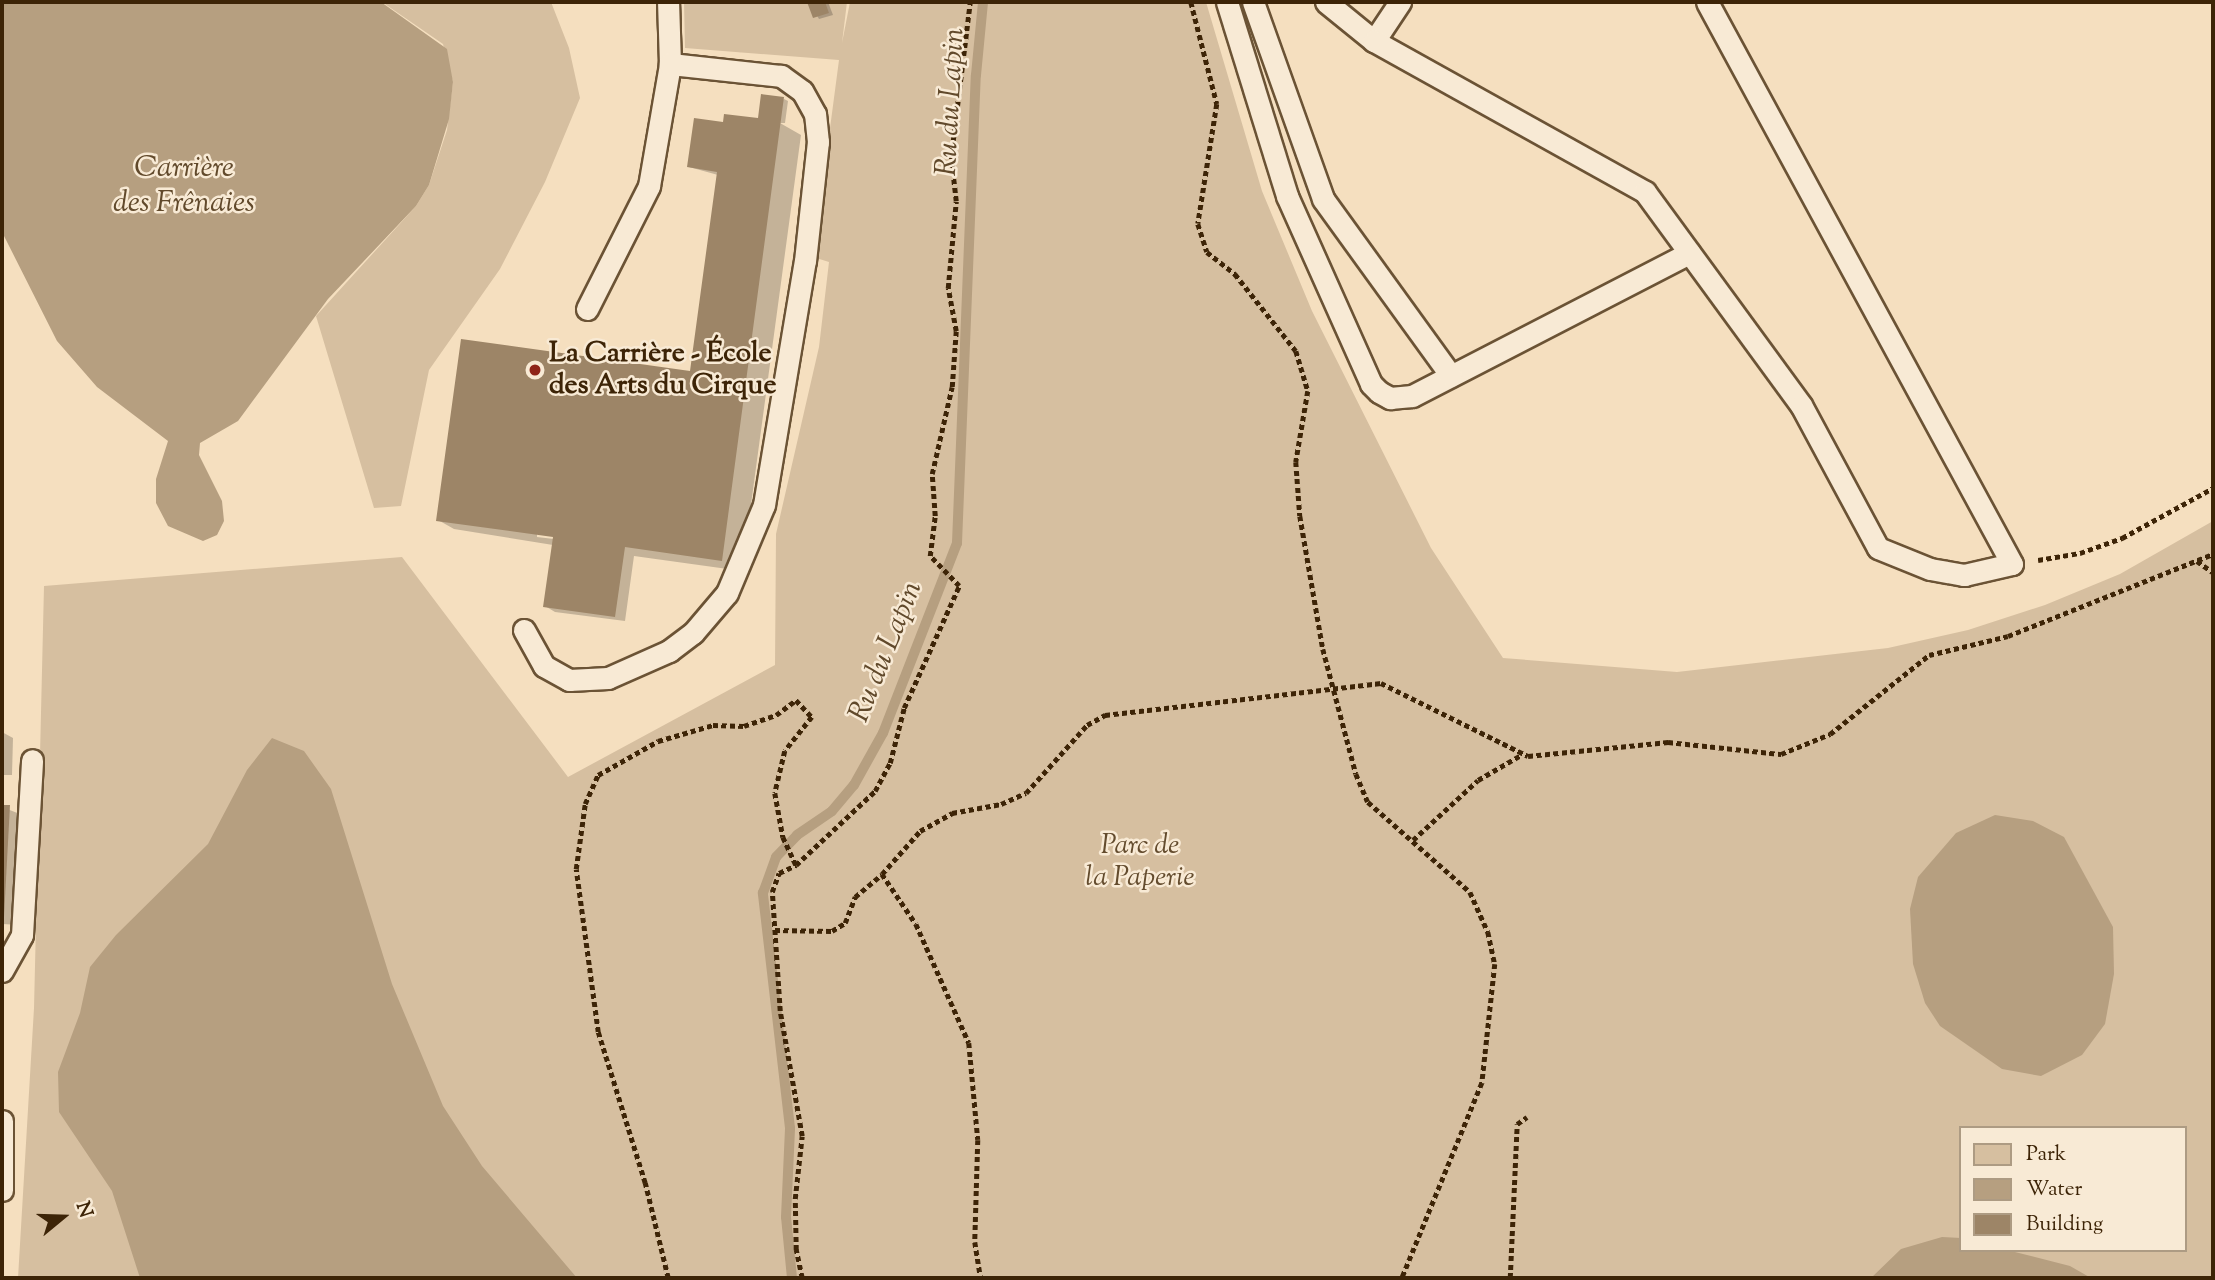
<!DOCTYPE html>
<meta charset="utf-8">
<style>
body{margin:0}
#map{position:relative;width:2215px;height:1280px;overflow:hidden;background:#f5dfbf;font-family:"Sorts Mill Goudy",serif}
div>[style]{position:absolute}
.green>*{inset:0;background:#d6bfa0}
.water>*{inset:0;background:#b69f80}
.shadow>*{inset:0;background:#0003}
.stream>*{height:10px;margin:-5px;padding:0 5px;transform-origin:5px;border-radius:5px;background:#b69f80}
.building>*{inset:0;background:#9d8567}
.path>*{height:4.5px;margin-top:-2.25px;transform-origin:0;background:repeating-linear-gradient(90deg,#3d2407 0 5px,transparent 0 8.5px)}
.roads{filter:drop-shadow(2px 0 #6b5335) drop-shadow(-2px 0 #6b5335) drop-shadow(0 2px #6b5335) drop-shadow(0 -2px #6b5335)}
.lane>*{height:21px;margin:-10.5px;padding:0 10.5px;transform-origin:10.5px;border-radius:10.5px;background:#f8ead5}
.dots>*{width:19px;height:19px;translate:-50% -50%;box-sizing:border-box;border:4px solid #f8ead5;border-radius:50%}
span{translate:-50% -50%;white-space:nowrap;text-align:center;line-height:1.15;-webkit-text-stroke:5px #f8ead5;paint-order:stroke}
.poi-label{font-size:28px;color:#3d2407;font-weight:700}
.left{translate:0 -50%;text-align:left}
.park-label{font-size:28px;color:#634b2d;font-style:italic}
.water-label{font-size:30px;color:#61492b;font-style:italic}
.frame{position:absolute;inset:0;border:4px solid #3d2407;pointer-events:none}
.legend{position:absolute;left:1959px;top:1126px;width:228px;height:126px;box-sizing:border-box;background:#f8ead5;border:2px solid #ad9b83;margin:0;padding:9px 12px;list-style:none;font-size:21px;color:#3d2407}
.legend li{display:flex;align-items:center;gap:14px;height:35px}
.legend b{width:35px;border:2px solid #ad9b83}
.north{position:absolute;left:28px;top:1182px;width:70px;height:70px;-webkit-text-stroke:5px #f8ead5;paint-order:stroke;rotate:71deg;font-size:19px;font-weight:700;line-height:28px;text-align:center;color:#3d2407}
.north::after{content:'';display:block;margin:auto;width:24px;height:32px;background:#3d2407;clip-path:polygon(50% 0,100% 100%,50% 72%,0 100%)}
</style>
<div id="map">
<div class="green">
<div style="clip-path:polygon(382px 2px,551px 2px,569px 48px,580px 98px,545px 182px,500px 269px,429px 370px,401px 506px,374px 508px,316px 316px,416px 206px,429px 185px,447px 130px,453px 82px,443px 44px)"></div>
<div style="clip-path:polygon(evenodd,684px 2px,847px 2px,842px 43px,850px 2px,1206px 2px,1262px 191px,1312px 311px,1431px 548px,1503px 658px,1677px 672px,1888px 648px,1968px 630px,2045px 605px,2120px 574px,2213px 521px,2213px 1278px,18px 1278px,34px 1008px,44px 586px,402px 557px,568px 777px,775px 665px,776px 534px,819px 347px,829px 262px,813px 257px,839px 60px,685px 48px,684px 2px,1961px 1128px,2185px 1128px,2185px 1250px,1961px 1250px,1961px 1128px)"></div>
</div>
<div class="water">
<div style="clip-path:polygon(2px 2px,381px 2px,447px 49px,453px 82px,449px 119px,429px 185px,416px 206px,328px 299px,238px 421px,200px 443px,199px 455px,222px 501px,224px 521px,217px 535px,203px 541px,168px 526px,156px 503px,156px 479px,168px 441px,97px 387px,57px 341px,2px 232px)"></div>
<div style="clip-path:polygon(272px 738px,304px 751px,331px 789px,392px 984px,443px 1106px,482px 1166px,577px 1278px,140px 1278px,112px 1191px,59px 1112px,58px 1072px,80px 1013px,90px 967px,116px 935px,208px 844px,247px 770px)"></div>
<div style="clip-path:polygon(1995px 815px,2033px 821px,2064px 837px,2113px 927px,2114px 974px,2105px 1024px,2082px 1055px,2041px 1076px,2002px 1069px,1940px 1026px,1925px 1003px,1913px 964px,1910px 909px,1918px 877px,1956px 833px)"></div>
<div style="clip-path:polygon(1942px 1237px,1961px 1238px,1961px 1250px,2007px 1250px,2070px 1266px,2091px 1278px,1871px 1278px,1901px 1249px)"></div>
</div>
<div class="shadow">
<div style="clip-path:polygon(809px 2px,828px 2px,833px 15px,819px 19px)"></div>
<div style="clip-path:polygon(evenodd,784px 99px,788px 101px,785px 123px,780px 123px,801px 135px,742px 571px,634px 556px,625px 621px,555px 612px,545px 606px,553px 545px,454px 529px,438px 520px,691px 373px,718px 175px,689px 167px,725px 124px,759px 120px,784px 99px,537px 533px,554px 536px,554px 539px,537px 537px,537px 533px)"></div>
<div style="clip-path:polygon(2px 732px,13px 738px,12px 775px,2px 775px)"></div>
<div style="clip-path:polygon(2px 807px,25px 816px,20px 925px,2px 924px)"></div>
</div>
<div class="stream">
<div style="left:792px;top:1278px;width:61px;rotate:-95.6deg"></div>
<div style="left:786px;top:1217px;width:89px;rotate:-87.4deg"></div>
<div style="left:790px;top:1128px;width:237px;rotate:-96.6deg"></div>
<div style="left:763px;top:893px;width:38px;rotate:-70deg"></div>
<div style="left:776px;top:857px;width:30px;rotate:-46deg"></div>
<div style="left:797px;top:835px;width:42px;rotate:-34.4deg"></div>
<div style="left:832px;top:811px;width:34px;rotate:-50deg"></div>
<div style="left:854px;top:785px;width:60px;rotate:-60.9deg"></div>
<div style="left:883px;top:733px;width:204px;rotate:-68.7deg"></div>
<div style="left:957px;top:543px;width:468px;rotate:-87.7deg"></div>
<div style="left:976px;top:75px;width:73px;rotate:-84.5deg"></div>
</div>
<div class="building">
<div style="clip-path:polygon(807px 2px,825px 2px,829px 13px,813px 18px)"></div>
<div style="clip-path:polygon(761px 94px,784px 97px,722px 561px,625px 547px,615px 617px,543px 607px,553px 537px,436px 521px,461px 339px,690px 371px,717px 172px,687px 167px,694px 118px,723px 122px,724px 114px,758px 118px)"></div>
<div style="clip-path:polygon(2px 805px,10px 805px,4px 917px,2px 917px)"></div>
</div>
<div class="path">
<div style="left:1191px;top:2px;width:105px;rotate:75.7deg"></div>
<div style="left:1217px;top:104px;width:121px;rotate:99deg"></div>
<div style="left:1198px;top:224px;width:29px;rotate:72deg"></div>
<div style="left:1207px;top:252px;width:36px;rotate:38deg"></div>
<div style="left:1235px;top:274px;width:98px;rotate:51.6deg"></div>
<div style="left:1296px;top:351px;width:42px;rotate:73.3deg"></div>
<div style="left:1308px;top:391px;width:72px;rotate:99.6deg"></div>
<div style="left:1296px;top:462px;width:54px;rotate:85.8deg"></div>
<div style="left:1300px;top:516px;width:135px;rotate:80.2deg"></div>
<div style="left:1323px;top:649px;width:129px;rotate:75.2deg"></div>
<div style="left:1356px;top:774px;width:30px;rotate:67deg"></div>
<div style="left:1368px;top:802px;width:136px;rotate:41.4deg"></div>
<div style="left:1470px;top:892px;width:44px;rotate:65.8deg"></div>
<div style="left:1488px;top:932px;width:33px;rotate:78deg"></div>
<div style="left:1495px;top:964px;width:120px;rotate:96.2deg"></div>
<div style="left:1482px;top:1083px;width:211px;rotate:112.3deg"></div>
<div style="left:2038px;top:560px;width:43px;rotate:-9.5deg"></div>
<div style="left:2080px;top:553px;width:45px;rotate:-19.7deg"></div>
<div style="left:2122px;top:538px;width:104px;rotate:-28.8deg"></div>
<div style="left:2197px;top:561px;width:19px;rotate:35deg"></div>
<div style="left:1413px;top:840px;width:88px;rotate:-42.7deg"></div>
<div style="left:1478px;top:780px;width:50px;rotate:-30.2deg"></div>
<div style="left:882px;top:874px;width:60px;rotate:55.8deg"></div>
<div style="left:916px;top:924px;width:130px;rotate:66deg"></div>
<div style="left:969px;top:1043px;width:97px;rotate:84.7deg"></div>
<div style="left:978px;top:1140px;width:102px;rotate:91.7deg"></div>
<div style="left:975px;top:1242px;width:36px;rotate:81deg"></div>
<div style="left:775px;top:930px;width:57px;rotate:1deg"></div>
<div style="left:832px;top:931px;width:15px;rotate:-32deg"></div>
<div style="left:845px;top:923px;width:28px;rotate:-69deg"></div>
<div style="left:855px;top:897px;width:35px;rotate:-40deg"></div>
<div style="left:882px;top:874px;width:57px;rotate:-48.5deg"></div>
<div style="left:920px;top:831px;width:37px;rotate:-29deg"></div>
<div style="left:952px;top:813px;width:50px;rotate:-10.4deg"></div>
<div style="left:1001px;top:804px;width:27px;rotate:-24deg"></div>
<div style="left:1026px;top:793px;width:91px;rotate:-48.1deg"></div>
<div style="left:1087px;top:725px;width:21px;rotate:-29deg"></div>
<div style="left:1105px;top:715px;width:278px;rotate:-6.6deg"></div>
<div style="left:1381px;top:683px;width:164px;rotate:26.4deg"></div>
<div style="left:1528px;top:756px;width:141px;rotate:-5.7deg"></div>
<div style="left:1668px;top:742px;width:114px;rotate:6.1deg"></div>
<div style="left:1781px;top:754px;width:53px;rotate:-22.2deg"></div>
<div style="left:1830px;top:734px;width:127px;rotate:-38.6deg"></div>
<div style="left:1929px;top:655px;width:81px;rotate:-13.5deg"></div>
<div style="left:2008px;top:636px;width:221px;rotate:-21.8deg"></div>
<div style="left:668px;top:1278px;width:98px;rotate:-103.6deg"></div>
<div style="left:645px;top:1183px;width:158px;rotate:-107.3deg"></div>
<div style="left:598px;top:1032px;width:164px;rotate:-97.7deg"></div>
<div style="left:576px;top:869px;width:66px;rotate:-82.1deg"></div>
<div style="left:585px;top:804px;width:32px;rotate:-66deg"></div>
<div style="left:598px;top:775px;width:69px;rotate:-29.5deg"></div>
<div style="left:658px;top:741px;width:57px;rotate:-16.2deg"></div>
<div style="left:713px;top:725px;width:31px;rotate:2deg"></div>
<div style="left:744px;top:726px;width:34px;rotate:-19deg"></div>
<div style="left:776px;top:715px;width:25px;rotate:-37deg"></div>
<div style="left:796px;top:700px;width:23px;rotate:47deg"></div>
<div style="left:812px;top:717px;width:43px;rotate:128.5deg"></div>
<div style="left:785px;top:751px;width:43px;rotate:103.4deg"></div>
<div style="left:775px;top:793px;width:45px;rotate:79.7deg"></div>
<div style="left:783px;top:837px;width:31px;rotate:65deg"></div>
<div style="left:802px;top:1278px;width:29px;rotate:-102deg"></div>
<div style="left:796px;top:1250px;width:51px;rotate:-91.1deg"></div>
<div style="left:795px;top:1199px;width:63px;rotate:-83.7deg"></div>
<div style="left:802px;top:1136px;width:127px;rotate:-100deg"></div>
<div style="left:780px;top:1011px;width:119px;rotate:-93.8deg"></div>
<div style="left:772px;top:892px;width:20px;rotate:-70deg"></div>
<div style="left:779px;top:873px;width:19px;rotate:-25deg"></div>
<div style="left:796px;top:865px;width:108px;rotate:-43.1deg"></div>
<div style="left:875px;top:791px;width:32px;rotate:-62deg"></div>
<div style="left:890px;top:763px;width:57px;rotate:-75.7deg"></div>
<div style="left:904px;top:708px;width:134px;rotate:-65.7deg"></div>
<div style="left:959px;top:586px;width:42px;rotate:-134deg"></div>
<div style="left:930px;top:556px;width:40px;rotate:-82.9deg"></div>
<div style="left:935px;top:516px;width:42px;rotate:-94.1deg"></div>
<div style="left:932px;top:474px;width:89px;rotate:-77.1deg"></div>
<div style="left:952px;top:387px;width:56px;rotate:-85.9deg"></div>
<div style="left:956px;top:331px;width:44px;rotate:-100.5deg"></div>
<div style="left:948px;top:288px;width:87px;rotate:-84.7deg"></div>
<div style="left:956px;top:201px;width:44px;rotate:-96.5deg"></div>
<div style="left:951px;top:157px;width:156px;rotate:-83deg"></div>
<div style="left:1510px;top:1278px;width:154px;rotate:-87.4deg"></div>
<div style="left:1517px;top:1124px;width:12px;rotate:-35deg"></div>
</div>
<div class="roads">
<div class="lane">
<div style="left:1227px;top:2px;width:203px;rotate:72.8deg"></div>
<div style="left:1287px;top:196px;width:206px;rotate:65.9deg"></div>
<div style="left:1371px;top:384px;width:11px;rotate:45deg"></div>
<div style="left:1379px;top:392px;width:13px;rotate:29deg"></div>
<div style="left:1390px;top:398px;width:22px;rotate:-5deg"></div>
<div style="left:1412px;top:396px;width:312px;rotate:-27.3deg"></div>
<div style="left:1253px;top:2px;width:209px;rotate:70.4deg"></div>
<div style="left:1323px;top:199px;width:218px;rotate:54.1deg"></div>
<div style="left:1326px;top:2px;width:62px;rotate:39.1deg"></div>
<div style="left:1400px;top:2px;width:47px;rotate:123.7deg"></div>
<div style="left:1374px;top:41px;width:310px;rotate:29.1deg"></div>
<div style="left:1645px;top:192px;width:264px;rotate:53.8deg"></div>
<div style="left:1801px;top:405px;width:162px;rotate:61.7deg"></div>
<div style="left:1878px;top:548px;width:56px;rotate:22deg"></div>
<div style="left:1930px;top:569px;width:35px;rotate:10deg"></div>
<div style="left:1964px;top:575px;width:49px;rotate:-12.9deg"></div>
<div style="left:2012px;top:564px;width:639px;rotate:-118.49deg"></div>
<div style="left:587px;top:309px;width:138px;rotate:-63.2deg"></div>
<div style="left:649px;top:186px;width:124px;rotate:-80.2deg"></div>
<div style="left:670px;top:64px;width:62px;rotate:-91.8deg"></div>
<div style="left:524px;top:630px;width:41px;rotate:60.9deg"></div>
<div style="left:544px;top:666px;width:29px;rotate:29deg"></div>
<div style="left:569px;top:680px;width:39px;rotate:-3deg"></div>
<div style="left:608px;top:678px;width:67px;rotate:-23.9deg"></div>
<div style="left:669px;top:651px;width:30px;rotate:-37deg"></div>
<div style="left:693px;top:633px;width:52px;rotate:-49.6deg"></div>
<div style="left:727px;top:593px;width:95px;rotate:-67.2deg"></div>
<div style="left:764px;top:505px;width:247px;rotate:-80.5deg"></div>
<div style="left:805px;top:261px;width:120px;rotate:-83.8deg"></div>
<div style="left:818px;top:142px;width:28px;rotate:-96deg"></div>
<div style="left:815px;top:114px;width:26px;rotate:-119deg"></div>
<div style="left:802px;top:91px;width:26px;rotate:-144deg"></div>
<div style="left:781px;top:76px;width:112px;rotate:-173.8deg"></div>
<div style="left:2px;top:971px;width:41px;rotate:-60.9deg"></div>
<div style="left:22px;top:935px;width:175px;rotate:-86.7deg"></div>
<div style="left:2px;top:1121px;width:69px;rotate:90deg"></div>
</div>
</div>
<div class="dots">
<div style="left:535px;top:370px;background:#8f2418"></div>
</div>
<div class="poi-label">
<span class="left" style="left:549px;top:370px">La Carrière - École<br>des Arts du Cirque</span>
</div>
<div class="park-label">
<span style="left:1140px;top:862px">Parc de<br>la Paperie</span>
</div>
<div class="water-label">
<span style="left:952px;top:102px;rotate:-87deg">Ru du Lapin</span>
<span style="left:184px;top:186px">Carrière<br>des Frênaies</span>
<span style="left:887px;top:652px;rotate:-68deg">Ru du Lapin</span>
</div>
<div class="frame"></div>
<ul class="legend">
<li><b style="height:19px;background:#d6bfa0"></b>Park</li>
<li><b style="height:19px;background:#b69f80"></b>Water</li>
<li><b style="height:19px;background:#9d8567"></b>Building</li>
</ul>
<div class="north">N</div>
</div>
